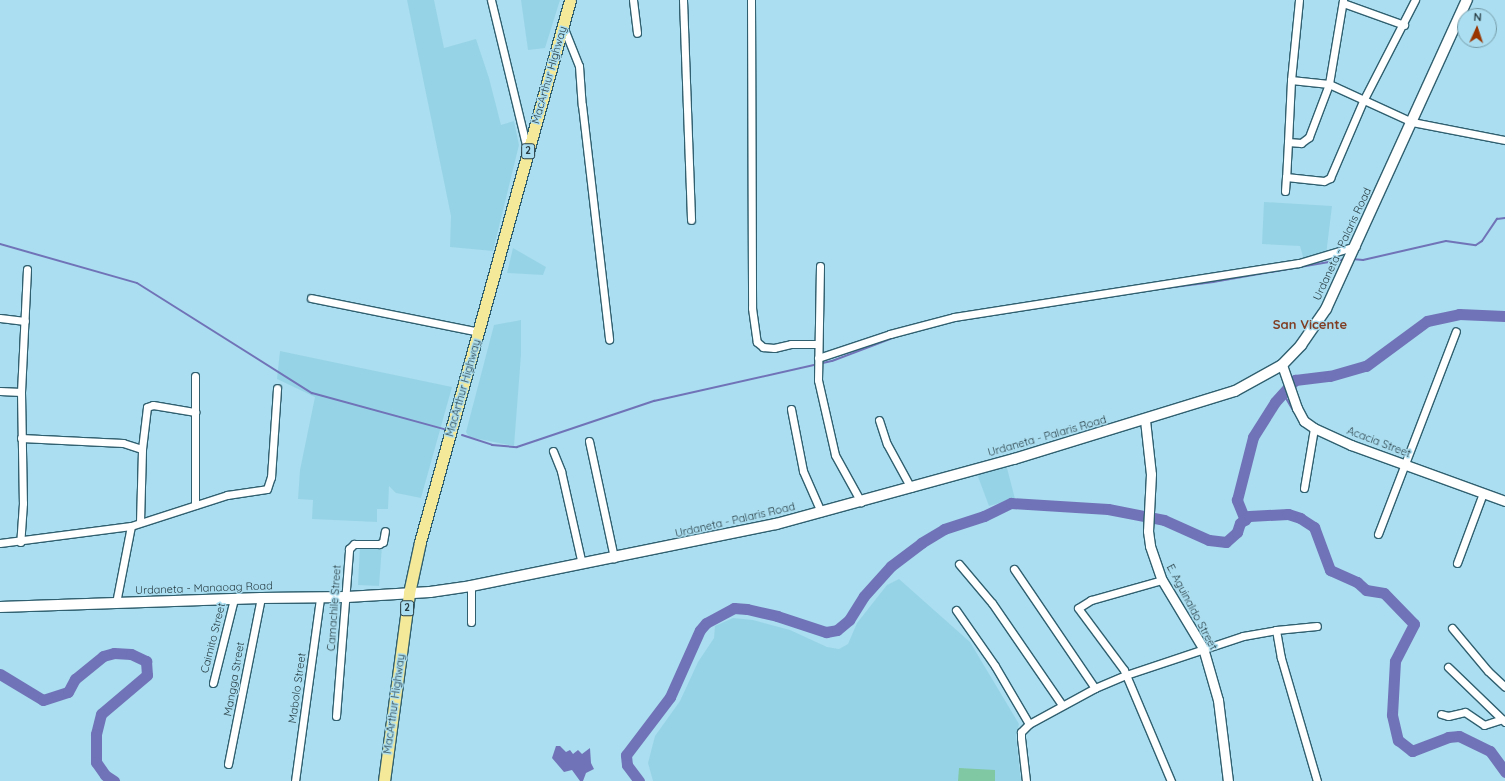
<!DOCTYPE html>
<style>
body{margin:0}
#map{position:relative;width:1505px;height:781px;overflow:hidden;background:#abdef0;font-family:Quicksand,sans-serif}
div>[style]{position:absolute}
.built>*{inset:0;background:#97d3e6}
.green>*{inset:0;background:#7fc8a3}
.water>*{inset:0;background:#7073b7}
.stream>*{height:2px;margin:-1px;padding:0 1px;transform-origin:1px;border-radius:1px;background:#7073b7}
.river>*{height:11px;margin:-5.5px;padding:0 5.5px;transform-origin:5.5px;border-radius:5.5px;background:#7073b7}
.roads{filter:drop-shadow(1px 0 #306070) drop-shadow(-1px 0 #306070) drop-shadow(0 1px #306070) drop-shadow(0 -1px #306070)}
.minor>*{height:7px;margin:-3.5px;padding:0 3.5px;transform-origin:3.5px;border-radius:3.5px;background:#fff}
.tertiary>*{height:9px;margin:-4.5px;padding:0 4.5px;transform-origin:4.5px;border-radius:4.5px;background:#fff}
.secondary>*{height:10px;margin:-5px;padding:0 5px;transform-origin:5px;border-radius:5px;background:#fff}
.primary>*{height:11px;margin:-5.5px;padding:0 5.5px;transform-origin:5.5px;border-radius:5.5px;background:#f4e998}
span{translate:-50% -50%;white-space:nowrap;text-align:center;line-height:1.15;-webkit-text-stroke:3px #abdef0;paint-order:stroke}
.shield-label span{padding:1px 3px;background:#abdef0;border:1px solid;border-radius:3px;-webkit-text-stroke-width:0}
.shield-label{font-size:10px;color:#273c43;font-weight:700}
.street-label{font-size:11px;color:#273c43}
.quarter-label{font-size:13px;color:#803d23;font-weight:700}
.north{position:absolute;left:1457px;top:8px;width:40px;height:40px;box-sizing:border-box;background:#abdef0;border:1px solid #769dab;border-radius:50%;rotate:3deg;font-size:11px;font-weight:700;line-height:16px;text-align:center;color:#273c43}
.north::after{content:'';display:block;margin:auto;width:14px;height:18px;background:#993500;clip-path:polygon(50% 0,100% 100%,50% 72%,0 100%)}
</style>
<div id="map">
<div class="built">
<div style="clip-path:polygon(407px 0,434px 0,444px 48px,476px 39px,489px 78px,501px 125px,514px 121px,519px 145px,493px 251px,450px 247px,451px 216px)"></div>
<div style="clip-path:polygon(521px 0,560px 0,545px 48px,528px 50px)"></div>
<div style="clip-path:polygon(1264px 202px,1332px 206px,1326px 255px,1304px 260px,1300px 246px,1262px 244px)"></div>
<div style="clip-path:polygon(513px 248px,546px 267px,543px 275px,507px 273px)"></div>
<div style="clip-path:polygon(521px 320px,521px 355px,514px 446px,469px 437px,466px 432px,494px 325px)"></div>
<div style="clip-path:polygon(280px 351px,452px 387px,421px 498px,396px 493px,389px 486px,388px 509px,377px 509px,377px 522px,312px 519px,313px 500px,298px 499px,300px 470px,315px 397px,277px 379px)"></div>
<div style="clip-path:polygon(1006px 464px,1015px 499px,989px 506px,977px 474px)"></div>
<div style="clip-path:polygon(360px 546px,382px 546px,379px 586px,358px 585px)"></div>
<div style="clip-path:polygon(899px 579px,970px 642px,1019px 724px,1016px 737px,1021px 781px,653px 781px,648px 763px,655px 736px,680px 701px,698px 662px,714px 638px,715px 626px,733px 618px,753px 620px,790px 630px,827px 647px,839px 649px,848px 644px,857px 623px,887px 585px)"></div>
</div>
<div class="green">
<div style="clip-path:polygon(959px 768px,995px 770px,995px 781px,958px 781px)"></div>
</div>
<div class="water">
<div style="clip-path:polygon(556px 746px,560px 746px,566px 752px,570px 750px,573px 754px,578px 750px,582px 754px,590px 748px,591px 763px,594px 769px,586px 773px,583px 781px,580px 781px,572px 770px,564px 772px,552px 758px)"></div>
</div>
<div class="stream">
<div style="left:0;top:244px;width:142px;rotate:15.9deg"></div>
<div style="left:137px;top:283px;width:207px;rotate:32.2deg"></div>
<div style="left:312px;top:393px;width:137px;rotate:15.3deg"></div>
<div style="left:1352px;top:259px;width:11px;rotate:5deg"></div>
<div style="left:1363px;top:260px;width:85px;rotate:-12.9deg"></div>
<div style="left:1446px;top:241px;width:30px;rotate:8deg"></div>
<div style="left:1476px;top:245px;width:7px;rotate:-34deg"></div>
<div style="left:1482px;top:241px;width:27px;rotate:-56deg"></div>
<div style="left:1497px;top:219px;width:8px;rotate:-7deg"></div>
<div style="left:1143px;top:291px;width:71px;rotate:-7.3deg"></div>
<div style="left:1213px;top:282px;width:135px;rotate:-9.8deg"></div>
<div style="left:993px;top:314px;width:27px;rotate:-8deg"></div>
<div style="left:1283px;top:393px;width:22px;rotate:60deg"></div>
<div style="left:462px;top:435px;width:32px;rotate:18deg"></div>
<div style="left:492px;top:445px;width:25px;rotate:5deg"></div>
<div style="left:517px;top:447px;width:145px;rotate:-18.6deg"></div>
<div style="left:654px;top:401px;width:182px;rotate:-12.7deg"></div>
<div style="left:832px;top:361px;width:71px;rotate:-20.7deg"></div>
</div>
<div class="river">
<div style="left:1245px;top:520px;width:22px;rotate:-112deg"></div>
<div style="left:1237px;top:500px;width:65px;rotate:-75.7deg"></div>
<div style="left:1253px;top:437px;width:41px;rotate:-57.8deg"></div>
<div style="left:1275px;top:402px;width:30px;rotate:-48deg"></div>
<div style="left:1295px;top:380px;width:35px;rotate:-7deg"></div>
<div style="left:1330px;top:376px;width:37px;rotate:-16deg"></div>
<div style="left:1366px;top:366px;width:76px;rotate:-36.4deg"></div>
<div style="left:1427px;top:321px;width:33px;rotate:-12deg"></div>
<div style="left:1459px;top:314px;width:46px;rotate:2.5deg"></div>
<div style="left:0;top:674px;width:50px;rotate:31.2deg"></div>
<div style="left:43px;top:700px;width:26px;rotate:-18deg"></div>
<div style="left:68px;top:692px;width:15px;rotate:-62deg"></div>
<div style="left:75px;top:679px;width:36px;rotate:-39deg"></div>
<div style="left:103px;top:656px;width:11px;rotate:-15deg"></div>
<div style="left:114px;top:653px;width:17px;rotate:3deg"></div>
<div style="left:131px;top:654px;width:17px;rotate:25deg"></div>
<div style="left:146px;top:661px;width:14px;rotate:86deg"></div>
<div style="left:147px;top:675px;width:60px;rotate:139.7deg"></div>
<div style="left:101px;top:714px;width:21px;rotate:104deg"></div>
<div style="left:96px;top:734px;width:28px;rotate:90deg"></div>
<div style="left:96px;top:762px;width:16px;rotate:55deg"></div>
<div style="left:105px;top:775px;width:11px;rotate:34deg"></div>
<div style="left:639px;top:781px;width:20px;rotate:-127deg"></div>
<div style="left:627px;top:765px;width:10px;rotate:-96deg"></div>
<div style="left:626px;top:755px;width:73px;rotate:-52.8deg"></div>
<div style="left:670px;top:697px;width:73px;rotate:-65.9deg"></div>
<div style="left:700px;top:630px;width:9px;rotate:-49deg"></div>
<div style="left:706px;top:623px;width:32px;rotate:-28deg"></div>
<div style="left:734px;top:608px;width:13px;rotate:4deg"></div>
<div style="left:747px;top:609px;width:31px;rotate:13deg"></div>
<div style="left:777px;top:616px;width:52px;rotate:18.1deg"></div>
<div style="left:826px;top:632px;width:11px;rotate:-10deg"></div>
<div style="left:837px;top:630px;width:16px;rotate:-40deg"></div>
<div style="left:849px;top:620px;width:28px;rotate:-58deg"></div>
<div style="left:864px;top:596px;width:40px;rotate:-48deg"></div>
<div style="left:891px;top:566px;width:38px;rotate:-37deg"></div>
<div style="left:921px;top:543px;width:27px;rotate:-31deg"></div>
<div style="left:944px;top:529px;width:42px;rotate:-18deg"></div>
<div style="left:984px;top:516px;width:30px;rotate:-26deg"></div>
<div style="left:1011px;top:503px;width:97px;rotate:3.5deg"></div>
<div style="left:1108px;top:509px;width:57px;rotate:11.1deg"></div>
<div style="left:1164px;top:520px;width:49px;rotate:24deg"></div>
<div style="left:1209px;top:540px;width:17px;rotate:7deg"></div>
<div style="left:1226px;top:542px;width:15px;rotate:-42deg"></div>
<div style="left:1237px;top:532px;width:9px;rotate:-72deg"></div>
<div style="left:1240px;top:523px;width:11px;rotate:-38deg"></div>
<div style="left:1249px;top:516px;width:39px;rotate:-3deg"></div>
<div style="left:1288px;top:514px;width:13px;rotate:18deg"></div>
<div style="left:1300px;top:518px;width:17px;rotate:33deg"></div>
<div style="left:1314px;top:527px;width:46px;rotate:69.6deg"></div>
<div style="left:1330px;top:570px;width:30px;rotate:24deg"></div>
<div style="left:1357px;top:582px;width:12px;rotate:42deg"></div>
<div style="left:1366px;top:590px;width:18px;rotate:9deg"></div>
<div style="left:1384px;top:593px;width:43px;rotate:45.9deg"></div>
<div style="left:1414px;top:624px;width:42px;rotate:117.2deg"></div>
<div style="left:1395px;top:661px;width:54px;rotate:93.2deg"></div>
<div style="left:1392px;top:715px;width:26px;rotate:77deg"></div>
<div style="left:1398px;top:740px;width:18px;rotate:38deg"></div>
<div style="left:1412px;top:751px;width:39px;rotate:-21deg"></div>
<div style="left:1448px;top:737px;width:11px;rotate:-5deg"></div>
<div style="left:1459px;top:736px;width:34px;rotate:26deg"></div>
<div style="left:1490px;top:751px;width:26px;rotate:54deg"></div>
</div>
<div class="roads">
<div class="minor">
<div style="left:491px;top:0;width:153px;rotate:76.4deg"></div>
<div style="left:633px;top:0;width:33px;rotate:83deg"></div>
<div style="left:683px;top:0;width:220px;rotate:87.9deg"></div>
<div style="left:751px;top:0;width:308px;rotate:89.8deg"></div>
<div style="left:752px;top:308px;width:34px;rotate:82deg"></div>
<div style="left:757px;top:342px;width:8px;rotate:40deg"></div>
<div style="left:763px;top:347px;width:11px;rotate:5deg"></div>
<div style="left:774px;top:348px;width:17px;rotate:-13deg"></div>
<div style="left:791px;top:344px;width:27px"></div>
<div style="left:1299px;top:0;width:80px;rotate:95.7deg"></div>
<div style="left:1291px;top:80px;width:38px;rotate:6deg"></div>
<div style="left:1329px;top:84px;width:91px;rotate:24.6deg"></div>
<div style="left:1412px;top:122px;width:95px;rotate:11deg"></div>
<div style="left:1343px;top:0;width:85px;rotate:99.5deg"></div>
<div style="left:1329px;top:84px;width:57px;rotate:110.7deg"></div>
<div style="left:1309px;top:137px;width:10px;rotate:143deg"></div>
<div style="left:1301px;top:143px;width:13px;rotate:-176deg"></div>
<div style="left:1288px;top:142px;width:35px;rotate:93deg"></div>
<div style="left:1286px;top:177px;width:38px;rotate:6deg"></div>
<div style="left:1324px;top:181px;width:7px;rotate:-27deg"></div>
<div style="left:1330px;top:178px;width:84px;rotate:-66.8deg"></div>
<div style="left:1363px;top:101px;width:114px;rotate:-62.8deg"></div>
<div style="left:1343px;top:3px;width:65px;rotate:19.8deg"></div>
<div style="left:563px;top:26px;width:43px;rotate:68.2deg"></div>
<div style="left:579px;top:66px;width:39px;rotate:86deg"></div>
<div style="left:582px;top:105px;width:236px;rotate:83.4deg"></div>
<div style="left:1288px;top:142px;width:62px;rotate:-87.2deg"></div>
<div style="left:1285px;top:191px;width:14px;rotate:-86deg"></div>
<div style="left:820px;top:266px;width:114px;rotate:91deg"></div>
<div style="left:818px;top:380px;width:77px;rotate:77.2deg"></div>
<div style="left:835px;top:455px;width:54px;rotate:61deg"></div>
<div style="left:311px;top:298px;width:171px;rotate:11.4deg"></div>
<div style="left:0;top:318px;width:25px;rotate:7deg"></div>
<div style="left:818px;top:358px;width:76px;rotate:-18.4deg"></div>
<div style="left:890px;top:334px;width:66px;rotate:-14.9deg"></div>
<div style="left:954px;top:317px;width:349px;rotate:-8.9deg"></div>
<div style="left:1299px;top:263px;width:59px;rotate:-16.6deg"></div>
<div style="left:0;top:391px;width:21px;rotate:3deg"></div>
<div style="left:21px;top:392px;width:111px;rotate:89deg"></div>
<div style="left:23px;top:503px;width:39px;rotate:94deg"></div>
<div style="left:21px;top:392px;width:123px;rotate:-87.2deg"></div>
<div style="left:791px;top:409px;width:63px;rotate:79deg"></div>
<div style="left:803px;top:471px;width:45px;rotate:66.3deg"></div>
<div style="left:879px;top:420px;width:25px;rotate:72deg"></div>
<div style="left:887px;top:444px;width:50px;rotate:61.4deg"></div>
<div style="left:21px;top:438px;width:102px;rotate:2.8deg"></div>
<div style="left:123px;top:443px;width:20px;rotate:18deg"></div>
<div style="left:589px;top:441px;width:120px;rotate:77.9deg"></div>
<div style="left:553px;top:451px;width:22px;rotate:68deg"></div>
<div style="left:561px;top:471px;width:95px;rotate:77.3deg"></div>
<div style="left:1304px;top:488px;width:61px;rotate:-80.5deg"></div>
<div style="left:195px;top:505px;width:129px;rotate:-90deg"></div>
<div style="left:140px;top:522px;width:73px;rotate:-88.4deg"></div>
<div style="left:142px;top:449px;width:42px;rotate:-83.2deg"></div>
<div style="left:147px;top:407px;width:6px;rotate:-18deg"></div>
<div style="left:153px;top:405px;width:43px;rotate:9.5deg"></div>
<div style="left:1378px;top:534px;width:217px;rotate:-69deg"></div>
<div style="left:0;top:543px;width:132px;rotate:-7.4deg"></div>
<div style="left:131px;top:526px;width:101px;rotate:-17.9deg"></div>
<div style="left:227px;top:495px;width:40px;rotate:-8.5deg"></div>
<div style="left:267px;top:489px;width:13px;rotate:-72deg"></div>
<div style="left:271px;top:477px;width:89px;rotate:-86.1deg"></div>
<div style="left:1457px;top:563px;width:75px;rotate:-69.6deg"></div>
<div style="left:959px;top:564px;width:51px;rotate:49.8deg"></div>
<div style="left:992px;top:603px;width:124px;rotate:55.5deg"></div>
<div style="left:1014px;top:569px;width:144px;rotate:55.8deg"></div>
<div style="left:1162px;top:580px;width:74px;rotate:164.3deg"></div>
<div style="left:1091px;top:600px;width:15px;rotate:148deg"></div>
<div style="left:1078px;top:608px;width:77px;rotate:53.4deg"></div>
<div style="left:1124px;top:670px;width:121px;rotate:67.1deg"></div>
<div style="left:471px;top:586px;width:36px;rotate:90deg"></div>
<div style="left:116px;top:603px;width:78px;rotate:-79deg"></div>
<div style="left:956px;top:610px;width:68px;rotate:55.1deg"></div>
<div style="left:995px;top:666px;width:67px;rotate:59.6deg"></div>
<div style="left:1452px;top:628px;width:56px;rotate:50.1deg"></div>
<div style="left:1488px;top:671px;width:23px;rotate:43deg"></div>
<div style="left:1276px;top:630px;width:41px;rotate:-5.6deg"></div>
<div style="left:1448px;top:667px;width:79px;rotate:44deg"></div>
<div style="left:213px;top:683px;width:87px;rotate:-76deg"></div>
<div style="left:1441px;top:714px;width:7px;rotate:16deg"></div>
<div style="left:1448px;top:716px;width:17px;rotate:-13deg"></div>
<div style="left:1465px;top:712px;width:23px;rotate:34deg"></div>
<div style="left:1484px;top:725px;width:19px;rotate:-18deg"></div>
<div style="left:336px;top:716px;width:168px;rotate:-85.5deg"></div>
<div style="left:349px;top:549px;width:7px;rotate:-45deg"></div>
<div style="left:354px;top:544px;width:25px"></div>
<div style="left:379px;top:544px;width:4px;rotate:-27deg"></div>
<div style="left:383px;top:542px;width:11px;rotate:-80deg"></div>
<div style="left:228px;top:764px;width:169px;rotate:-78.8deg"></div>
<div style="left:295px;top:781px;width:185px;rotate:-82.2deg"></div>
<div style="left:1026px;top:781px;width:43px;rotate:-96.6deg"></div>
<div style="left:1021px;top:738px;width:6px;rotate:-90deg"></div>
<div style="left:1021px;top:732px;width:11px;rotate:-45deg"></div>
<div style="left:1029px;top:724px;width:75px;rotate:-28.6deg"></div>
<div style="left:1095px;top:688px;width:34px;rotate:-23deg"></div>
<div style="left:1126px;top:675px;width:123px;rotate:-18.4deg"></div>
<div style="left:1243px;top:636px;width:34px;rotate:-10deg"></div>
<div style="left:1276px;top:630px;width:28px;rotate:80deg"></div>
<div style="left:1281px;top:658px;width:128px;rotate:73.7deg"></div>
</div>
<div class="tertiary">
<div style="left:1282px;top:365px;width:46px;rotate:70.8deg"></div>
<div style="left:1297px;top:408px;width:15px;rotate:62deg"></div>
<div style="left:1304px;top:421px;width:12px;rotate:35deg"></div>
<div style="left:1314px;top:428px;width:41px;rotate:24.7deg"></div>
<div style="left:1351px;top:445px;width:164px;rotate:20deg"></div>
<div style="left:1145px;top:420px;width:54px;rotate:83.7deg"></div>
<div style="left:1151px;top:474px;width:57px;rotate:93deg"></div>
<div style="left:1148px;top:531px;width:15px;rotate:82deg"></div>
<div style="left:1150px;top:546px;width:36px;rotate:71deg"></div>
<div style="left:1162px;top:580px;width:79px;rotate:58.9deg"></div>
<div style="left:1203px;top:648px;width:54px;rotate:73.9deg"></div>
<div style="left:1218px;top:700px;width:82px;rotate:83deg"></div>
</div>
<div class="secondary">
<div style="left:0;top:607px;width:261px;rotate:-2deg"></div>
<div style="left:261px;top:598px;width:86px;rotate:-0.7deg"></div>
<div style="left:347px;top:597px;width:83px;rotate:-3.4deg"></div>
<div style="left:430px;top:592px;width:41px;rotate:-8.3deg"></div>
<div style="left:471px;top:586px;width:311px;rotate:-11.5deg"></div>
<div style="left:776px;top:524px;width:247px;rotate:-15.3deg"></div>
<div style="left:1014px;top:459px;width:231px;rotate:-17.1deg"></div>
<div style="left:1235px;top:391px;width:54px;rotate:-29deg"></div>
<div style="left:1282px;top:365px;width:28px;rotate:-46deg"></div>
<div style="left:1301px;top:345px;width:44px;rotate:-55.2deg"></div>
<div style="left:1326px;top:309px;width:340px;rotate:-65.5deg"></div>
</div>
<div class="primary">
<div style="left:384px;top:781px;width:190px;rotate:-82.4deg"></div>
<div style="left:409px;top:593px;width:52px;rotate:-77.8deg"></div>
<div style="left:420px;top:542px;width:562px;rotate:-74.53deg"></div>
</div>
</div>
<div class="shield-label">
<span style="left:528px;top:151px">2</span>
<span style="left:407px;top:608px">2</span>
</div>
<div class="street-label">
<span style="left:549px;top:75px;rotate:-74deg">MacArthur Highway</span>
<span style="left:1342px;top:244px;rotate:-65deg">Urdaneta - Palaris Road</span>
<span style="left:463px;top:388px;rotate:-74deg">MacArthur Highway</span>
<span style="left:1047px;top:436px;rotate:-16deg">Urdaneta - Palaris Road</span>
<span style="left:1379px;top:442px;rotate:21deg">Acacia Street</span>
<span style="left:735px;top:520px;rotate:-13deg">Urdaneta - Palaris Road</span>
<span style="left:204px;top:588px;rotate:-2deg">Urdaneta - Manaoag Road</span>
<span style="left:1192px;top:607px;rotate:62deg">E. Aguinaldo Street</span>
<span style="left:334px;top:608px;rotate:-86deg">Camachile Street</span>
<span style="left:213px;top:638px;rotate:-76deg">Caimito Street</span>
<span style="left:234px;top:679px;rotate:-80deg">Mangga Street</span>
<span style="left:297px;top:688px;rotate:-82deg">Mabolo Street</span>
<span style="left:394px;top:704px;rotate:-82deg">MacArthur Highway</span>
</div>
<div class="quarter-label">
<span style="left:1310px;top:324px">San Vicente</span>
</div>
<div class="north">N</div>
</div>
